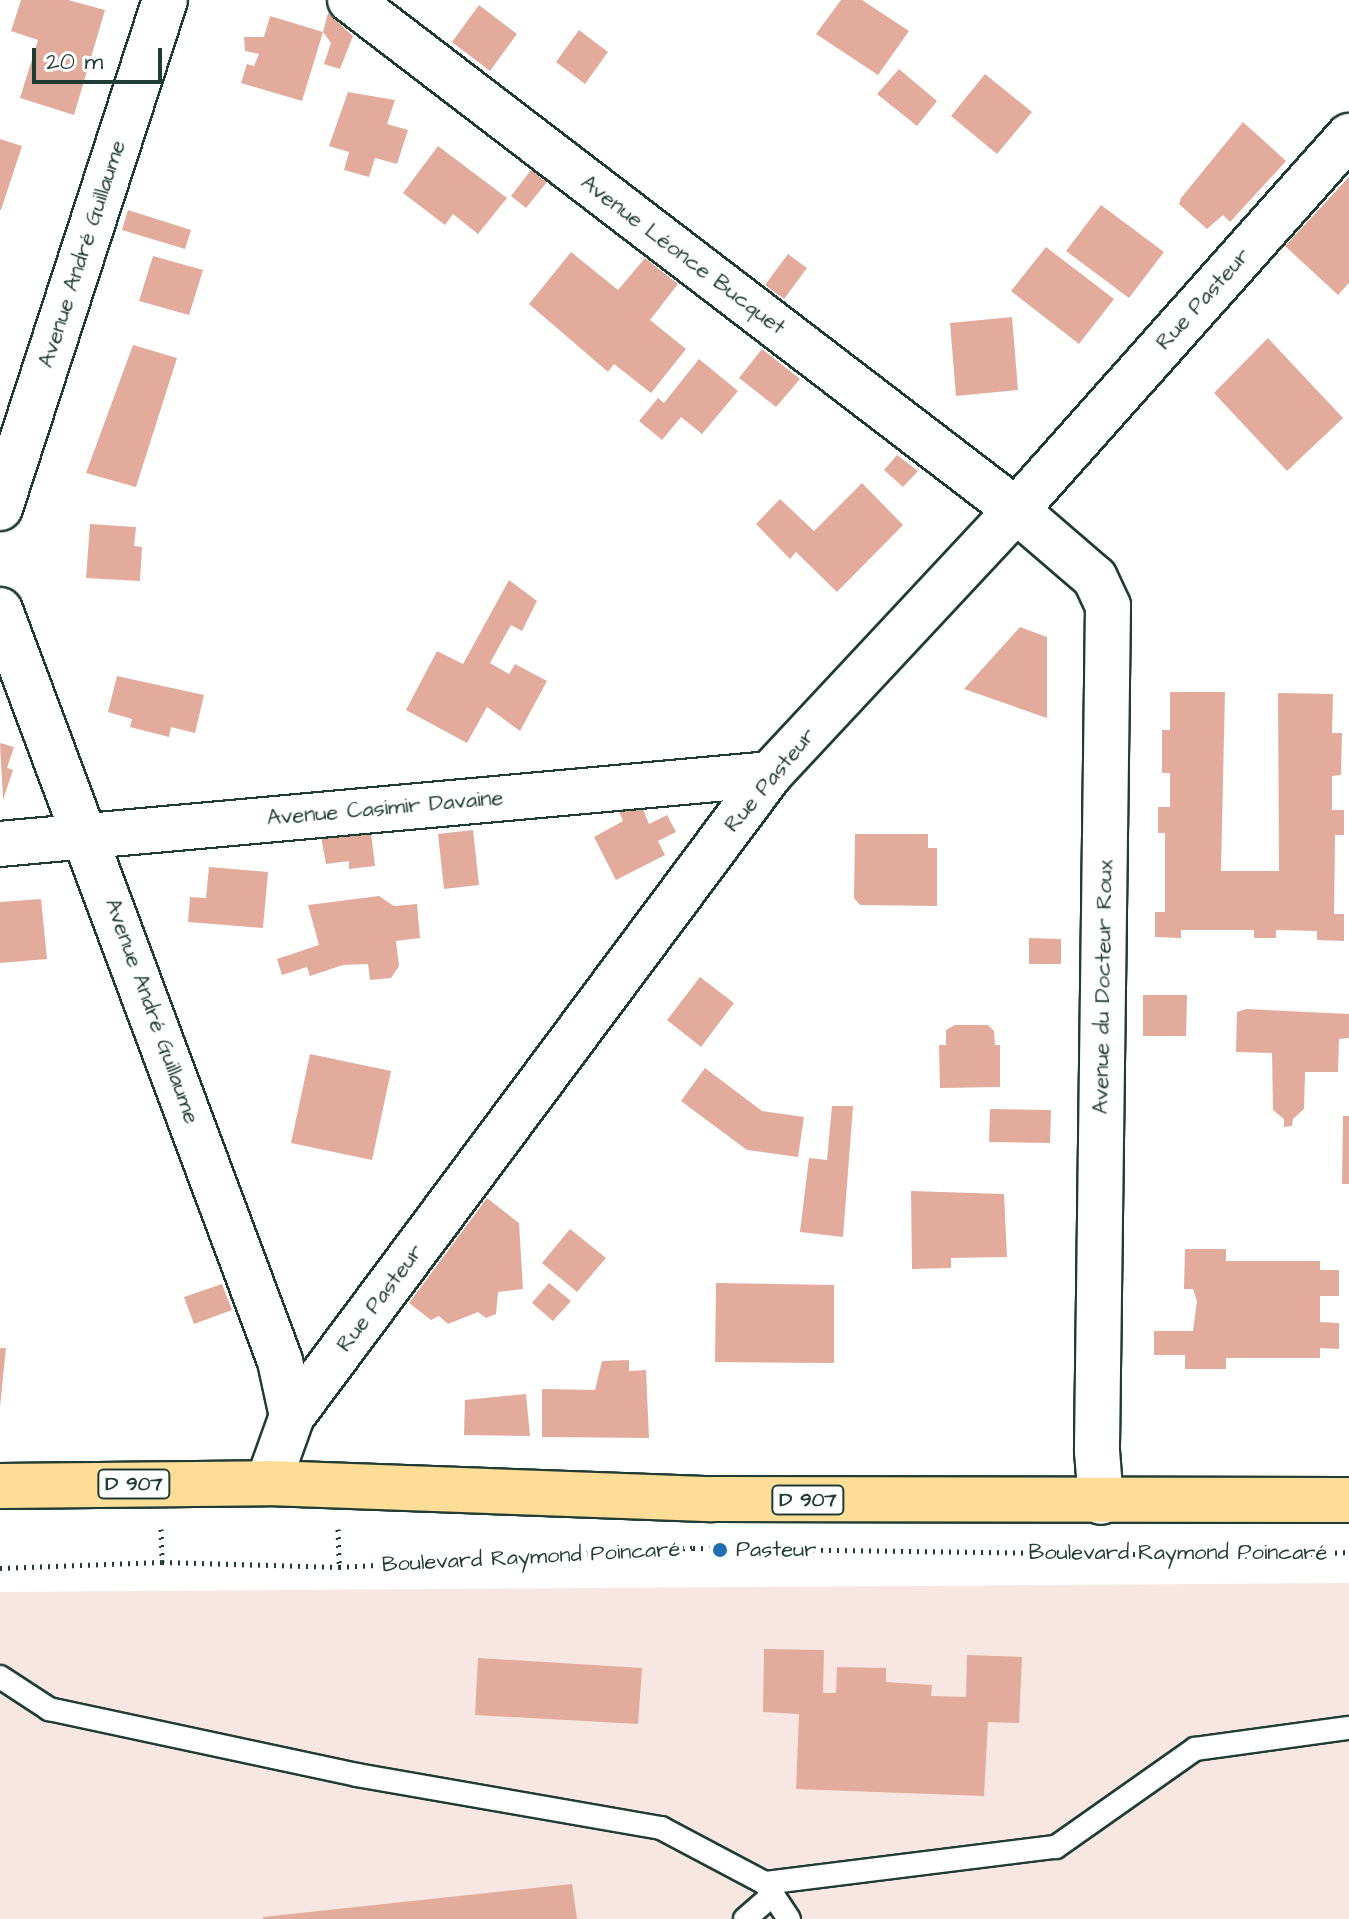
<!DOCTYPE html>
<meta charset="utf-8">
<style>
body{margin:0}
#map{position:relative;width:1349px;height:1919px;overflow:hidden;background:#fff;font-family:"Architects Daughter",sans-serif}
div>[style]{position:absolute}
.built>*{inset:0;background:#f7e6e1}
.building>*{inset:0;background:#e3ab9b}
.path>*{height:5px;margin-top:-2.5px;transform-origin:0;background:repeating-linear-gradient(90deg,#1f3d34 0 2px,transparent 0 8px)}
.roads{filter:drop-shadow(2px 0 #1f3d34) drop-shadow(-2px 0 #1f3d34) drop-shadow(0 2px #1f3d34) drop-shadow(0 -2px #1f3d34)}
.lane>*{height:22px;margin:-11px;padding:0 11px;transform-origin:11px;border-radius:11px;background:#fff}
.street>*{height:44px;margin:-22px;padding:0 22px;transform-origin:22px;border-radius:22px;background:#fff}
.primary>*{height:44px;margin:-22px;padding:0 22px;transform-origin:22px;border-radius:22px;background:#fedd96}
.dots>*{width:22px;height:22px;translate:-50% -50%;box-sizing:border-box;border:4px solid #fff;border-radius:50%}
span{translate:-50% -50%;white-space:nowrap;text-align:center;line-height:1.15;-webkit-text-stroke:8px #fff;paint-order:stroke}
.shield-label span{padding:2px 6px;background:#fff;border:2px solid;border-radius:6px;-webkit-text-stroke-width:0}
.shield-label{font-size:20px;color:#1f3d34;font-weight:700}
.street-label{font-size:22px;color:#1f3d34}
.poi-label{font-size:22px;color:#1f3d34}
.left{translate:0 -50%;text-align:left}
.scale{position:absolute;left:32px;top:48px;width:130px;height:36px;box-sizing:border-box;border:4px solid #1f3d34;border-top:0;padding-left:10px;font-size:24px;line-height:28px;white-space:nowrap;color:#1f3d34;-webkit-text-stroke:6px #fff;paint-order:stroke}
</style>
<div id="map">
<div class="built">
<div style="clip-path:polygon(1349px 1583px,1349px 1919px,0 1919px,0 1592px)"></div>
</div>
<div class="building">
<div style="clip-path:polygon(21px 0,68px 0,105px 10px,74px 115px,20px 98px,38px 40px,11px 31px)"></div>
<div style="clip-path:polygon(841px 0,862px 0,909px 31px,878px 75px,816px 34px)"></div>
<div style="clip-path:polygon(479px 5px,517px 34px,490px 71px,452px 42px)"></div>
<div style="clip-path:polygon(328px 13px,353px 36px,340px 69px,324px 64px,331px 43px,323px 32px,302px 101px,241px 83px,247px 64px,254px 66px,259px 54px,245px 51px,244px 37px,264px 37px,270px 16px,323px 32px)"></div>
<div style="clip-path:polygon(579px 30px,608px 52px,585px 84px,556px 62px)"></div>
<div style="clip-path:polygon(899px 69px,937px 101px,917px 126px,877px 94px)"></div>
<div style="clip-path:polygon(985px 74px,1032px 112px,997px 154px,951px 116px)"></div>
<div style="clip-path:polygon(348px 92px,395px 100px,387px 124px,408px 130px,397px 164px,375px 158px,369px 177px,344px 170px,349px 152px,329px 146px)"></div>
<div style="clip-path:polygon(1243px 122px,1286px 161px,1230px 222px,1223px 215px,1207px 229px,1179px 204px,1181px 198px)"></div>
<div style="clip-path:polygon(0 139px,22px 146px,1px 210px,0 210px)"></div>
<div style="clip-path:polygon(438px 146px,507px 198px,478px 234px,453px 214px,445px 225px,403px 193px)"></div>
<div style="clip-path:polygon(531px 170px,547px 182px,526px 208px,511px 196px)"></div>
<div style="clip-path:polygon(1349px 177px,1349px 283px,1338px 295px,1285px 246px)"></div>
<div style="clip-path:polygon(1101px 205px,1164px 252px,1129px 298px,1066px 251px)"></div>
<div style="clip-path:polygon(128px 210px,191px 230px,185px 249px,122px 230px)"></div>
<div style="clip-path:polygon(1046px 247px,1114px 299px,1079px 344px,1011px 291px)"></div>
<div style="clip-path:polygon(571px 252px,618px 290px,645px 258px,678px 284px,650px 320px,686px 349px,651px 393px,614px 364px,608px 372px,529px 304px)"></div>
<div style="clip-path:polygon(788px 254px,807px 268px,784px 299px,765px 285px)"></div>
<div style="clip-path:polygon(153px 256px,203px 270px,189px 315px,139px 301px)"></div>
<div style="clip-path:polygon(1012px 317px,1018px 390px,956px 396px,950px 323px)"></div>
<div style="clip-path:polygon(1268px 338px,1343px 418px,1287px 471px,1214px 393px)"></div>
<div style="clip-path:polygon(133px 345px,177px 358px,136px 487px,86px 473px)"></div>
<div style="clip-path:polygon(762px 349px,800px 379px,776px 407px,739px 378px)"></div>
<div style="clip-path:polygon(699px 359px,738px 391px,702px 434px,681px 417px,662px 440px,639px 421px,658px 398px,664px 403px)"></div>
<div style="clip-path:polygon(897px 455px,918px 471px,903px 487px,884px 470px)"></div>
<div style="clip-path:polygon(862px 483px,903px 525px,837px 592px,796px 552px,790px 559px,756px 524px,780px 499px,814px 531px)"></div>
<div style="clip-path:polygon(90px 524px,136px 527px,134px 546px,142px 547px,140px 581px,86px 578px)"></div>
<div style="clip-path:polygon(509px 580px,537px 601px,522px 631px,511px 625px,490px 663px,509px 674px,515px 664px,547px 681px,520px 731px,487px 707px,467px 743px,406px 710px,437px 651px,463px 664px)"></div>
<div style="clip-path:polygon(1020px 627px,1047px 637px,1047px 718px,964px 689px)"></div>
<div style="clip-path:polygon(117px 676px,204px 695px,195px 733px,171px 727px,169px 737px,130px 727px,132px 719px,108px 712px)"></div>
<div style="clip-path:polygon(1170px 692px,1225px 692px,1221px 871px,1279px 871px,1278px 693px,1333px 694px,1332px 733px,1342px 733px,1341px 775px,1332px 776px,1332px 810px,1344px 810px,1344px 835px,1335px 835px,1334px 914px,1344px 914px,1344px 941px,1317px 940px,1317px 931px,1276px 930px,1276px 938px,1254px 938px,1254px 930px,1181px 930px,1181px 938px,1155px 937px,1155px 912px,1165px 912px,1165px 833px,1158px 833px,1158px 807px,1170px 807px,1170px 773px,1162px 773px,1162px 730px,1170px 730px)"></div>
<div style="clip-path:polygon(0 743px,14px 747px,7px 768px,13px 770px,3px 800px)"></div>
<div style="clip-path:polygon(642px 807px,649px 824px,667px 815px,676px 832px,658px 841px,665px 855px,616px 880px,594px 837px,623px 821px,618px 809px)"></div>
<div style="clip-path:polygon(473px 830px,479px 885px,444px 889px,438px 834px)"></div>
<div style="clip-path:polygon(371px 833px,375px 866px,349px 869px,349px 861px,326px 864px,321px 837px)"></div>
<div style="clip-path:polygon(855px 834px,928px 834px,928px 848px,937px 848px,937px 906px,860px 905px,854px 898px)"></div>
<div style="clip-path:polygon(209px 867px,268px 872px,263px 928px,188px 922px,190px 897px,206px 898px)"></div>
<div style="clip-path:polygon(379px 896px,394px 906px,417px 904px,420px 938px,396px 941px,399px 966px,391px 978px,370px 980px,368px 964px,343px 965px,310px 976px,307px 967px,282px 975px,277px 959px,319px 945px,308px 905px)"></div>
<div style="clip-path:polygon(41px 899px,47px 959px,0 963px,0 902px)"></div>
<div style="clip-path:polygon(1029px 938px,1061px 939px,1061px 964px,1029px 964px)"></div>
<div style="clip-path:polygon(700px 977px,734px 1003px,701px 1047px,667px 1020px)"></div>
<div style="clip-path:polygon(1143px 995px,1187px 995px,1186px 1036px,1143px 1036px)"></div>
<div style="clip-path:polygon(1246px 1009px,1349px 1014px,1349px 1038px,1339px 1039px,1338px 1072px,1305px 1072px,1304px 1109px,1293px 1119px,1292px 1126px,1284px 1127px,1284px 1119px,1273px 1110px,1272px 1053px,1236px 1052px,1237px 1012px)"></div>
<div style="clip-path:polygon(955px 1025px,988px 1025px,994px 1031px,995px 1045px,1000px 1045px,1000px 1087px,940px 1088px,939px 1045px,946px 1045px,946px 1030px)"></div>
<div style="clip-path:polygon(310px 1054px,391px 1071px,372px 1160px,291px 1143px)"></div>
<div style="clip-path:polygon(705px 1068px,762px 1111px,804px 1117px,798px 1157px,747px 1150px,681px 1101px)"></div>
<div style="clip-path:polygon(832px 1106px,853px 1106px,843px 1237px,800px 1232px,809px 1158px,827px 1160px)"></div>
<div style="clip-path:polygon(990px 1109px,1051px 1110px,1050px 1143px,989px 1142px)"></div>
<div style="clip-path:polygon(1343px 1116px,1349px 1116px,1349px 1184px,1342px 1184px)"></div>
<div style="clip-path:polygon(911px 1191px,1004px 1194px,1007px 1257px,951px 1258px,951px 1268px,912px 1269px)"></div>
<div style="clip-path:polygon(487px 1198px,519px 1223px,523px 1289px,498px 1292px,496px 1314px,486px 1318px,478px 1312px,448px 1324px,439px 1316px,431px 1320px,409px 1303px)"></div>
<div style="clip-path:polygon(570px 1229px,606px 1258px,577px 1292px,542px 1263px)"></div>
<div style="clip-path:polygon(1185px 1249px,1226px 1249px,1226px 1261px,1320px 1261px,1320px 1270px,1339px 1270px,1339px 1296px,1320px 1296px,1320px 1322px,1339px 1323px,1339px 1349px,1320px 1348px,1320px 1358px,1226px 1358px,1226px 1369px,1185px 1369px,1185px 1355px,1154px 1355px,1154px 1331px,1193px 1331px,1197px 1301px,1193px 1289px,1184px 1289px)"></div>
<div style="clip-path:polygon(549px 1283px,571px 1301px,553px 1321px,532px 1303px)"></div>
<div style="clip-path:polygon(716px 1283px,834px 1285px,834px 1363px,715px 1362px)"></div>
<div style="clip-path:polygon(222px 1284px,232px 1310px,194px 1324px,184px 1297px)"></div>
<div style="clip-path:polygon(0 1348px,6px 1348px,0 1407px)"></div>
<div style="clip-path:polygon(629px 1360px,629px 1371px,646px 1370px,649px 1438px,542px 1437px,542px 1389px,595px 1390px,602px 1361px)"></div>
<div style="clip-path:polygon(526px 1394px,530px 1436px,464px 1435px,465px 1400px)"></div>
<div style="clip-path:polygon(764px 1649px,824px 1650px,823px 1693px,836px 1693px,837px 1667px,886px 1668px,886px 1682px,932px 1685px,931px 1696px,966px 1697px,967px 1655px,1022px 1657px,1019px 1723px,988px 1722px,984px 1796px,796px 1789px,799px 1714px,763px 1712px)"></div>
<div style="clip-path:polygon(478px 1658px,642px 1668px,638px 1724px,475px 1715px)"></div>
<div style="clip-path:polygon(572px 1884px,577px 1919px,263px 1919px,263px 1917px)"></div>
</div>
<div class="path">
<div style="left:161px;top:1529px;width:33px;rotate:88deg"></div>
<div style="left:338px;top:1529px;width:38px;rotate:88deg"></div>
<div style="left:0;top:1568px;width:162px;rotate:-2.1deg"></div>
<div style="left:162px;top:1562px;width:177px;rotate:1.6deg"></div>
<div style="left:339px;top:1567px;width:355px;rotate:-3.1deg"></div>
<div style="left:693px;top:1548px;width:578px;rotate:0.79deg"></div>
<div style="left:1271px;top:1556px;width:78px;rotate:-2.9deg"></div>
</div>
<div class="roads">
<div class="lane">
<div style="left:0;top:1677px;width:59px;rotate:33.1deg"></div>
<div style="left:49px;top:1709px;width:315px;rotate:12.1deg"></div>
<div style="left:357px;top:1775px;width:309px;rotate:9.9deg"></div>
<div style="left:661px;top:1828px;width:118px;rotate:27.9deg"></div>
<div style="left:765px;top:1883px;width:43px;rotate:56.3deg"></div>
<div style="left:765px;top:1883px;width:293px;rotate:-7.1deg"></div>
<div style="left:1056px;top:1847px;width:170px;rotate:-35.2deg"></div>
<div style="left:1195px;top:1749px;width:155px;rotate:-7.8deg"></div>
<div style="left:745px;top:1919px;width:37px;rotate:-41deg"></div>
</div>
<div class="street">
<div style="left:350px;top:0;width:839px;rotate:37.44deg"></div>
<div style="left:1016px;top:510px;width:104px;rotate:40.7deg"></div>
<div style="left:1095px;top:578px;width:31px;rotate:65deg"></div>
<div style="left:1108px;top:606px;width:845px;rotate:90.75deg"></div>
<div style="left:1097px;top:1451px;width:51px;rotate:85.5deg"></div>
<div style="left:0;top:508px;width:534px;rotate:-72.01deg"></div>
<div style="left:0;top:610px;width:801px;rotate:69.55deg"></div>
<div style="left:280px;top:1361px;width:56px;rotate:77.7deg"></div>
<div style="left:0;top:844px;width:773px;rotate:-5.19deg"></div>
<div style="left:268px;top:1483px;width:71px;rotate:-70.3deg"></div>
<div style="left:292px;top:1416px;width:800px;rotate:-53.33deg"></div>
<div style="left:770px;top:774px;width:361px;rotate:-47deg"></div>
<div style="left:1016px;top:510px;width:501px;rotate:-48.32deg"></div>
</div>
<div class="primary">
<div style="left:0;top:1486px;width:268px;rotate:-0.6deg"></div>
<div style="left:268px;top:1483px;width:444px;rotate:2.1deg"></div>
<div style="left:712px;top:1499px;width:637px;rotate:0.09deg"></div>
</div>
</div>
<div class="dots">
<div style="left:720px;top:1550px;background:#1f6fb2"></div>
</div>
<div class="shield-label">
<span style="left:134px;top:1484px">D 907</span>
<span style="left:808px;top:1500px">D 907</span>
</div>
<div class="street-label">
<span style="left:82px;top:254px;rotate:-72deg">Avenue André Guillaume</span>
<span style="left:683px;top:255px;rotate:37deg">Avenue Léonce Bucquet</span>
<span style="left:1203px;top:299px;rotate:-48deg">Rue Pasteur</span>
<span style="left:770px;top:780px;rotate:-50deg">Rue Pasteur</span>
<span style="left:385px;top:808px;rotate:-5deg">Avenue Casimir Davaine</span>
<span style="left:1103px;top:987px;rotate:-89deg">Avenue du Docteur Roux</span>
<span style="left:152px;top:1011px;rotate:70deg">Avenue André Guillaume</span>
<span style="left:380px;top:1298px;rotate:-53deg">Rue Pasteur</span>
<span style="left:1178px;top:1553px">Boulevard Raymond Poincaré</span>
<span style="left:531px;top:1557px;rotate:-3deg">Boulevard Raymond Poincaré</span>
</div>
<div class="poi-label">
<span class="left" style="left:736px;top:1550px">Pasteur</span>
</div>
<div class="scale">20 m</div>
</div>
